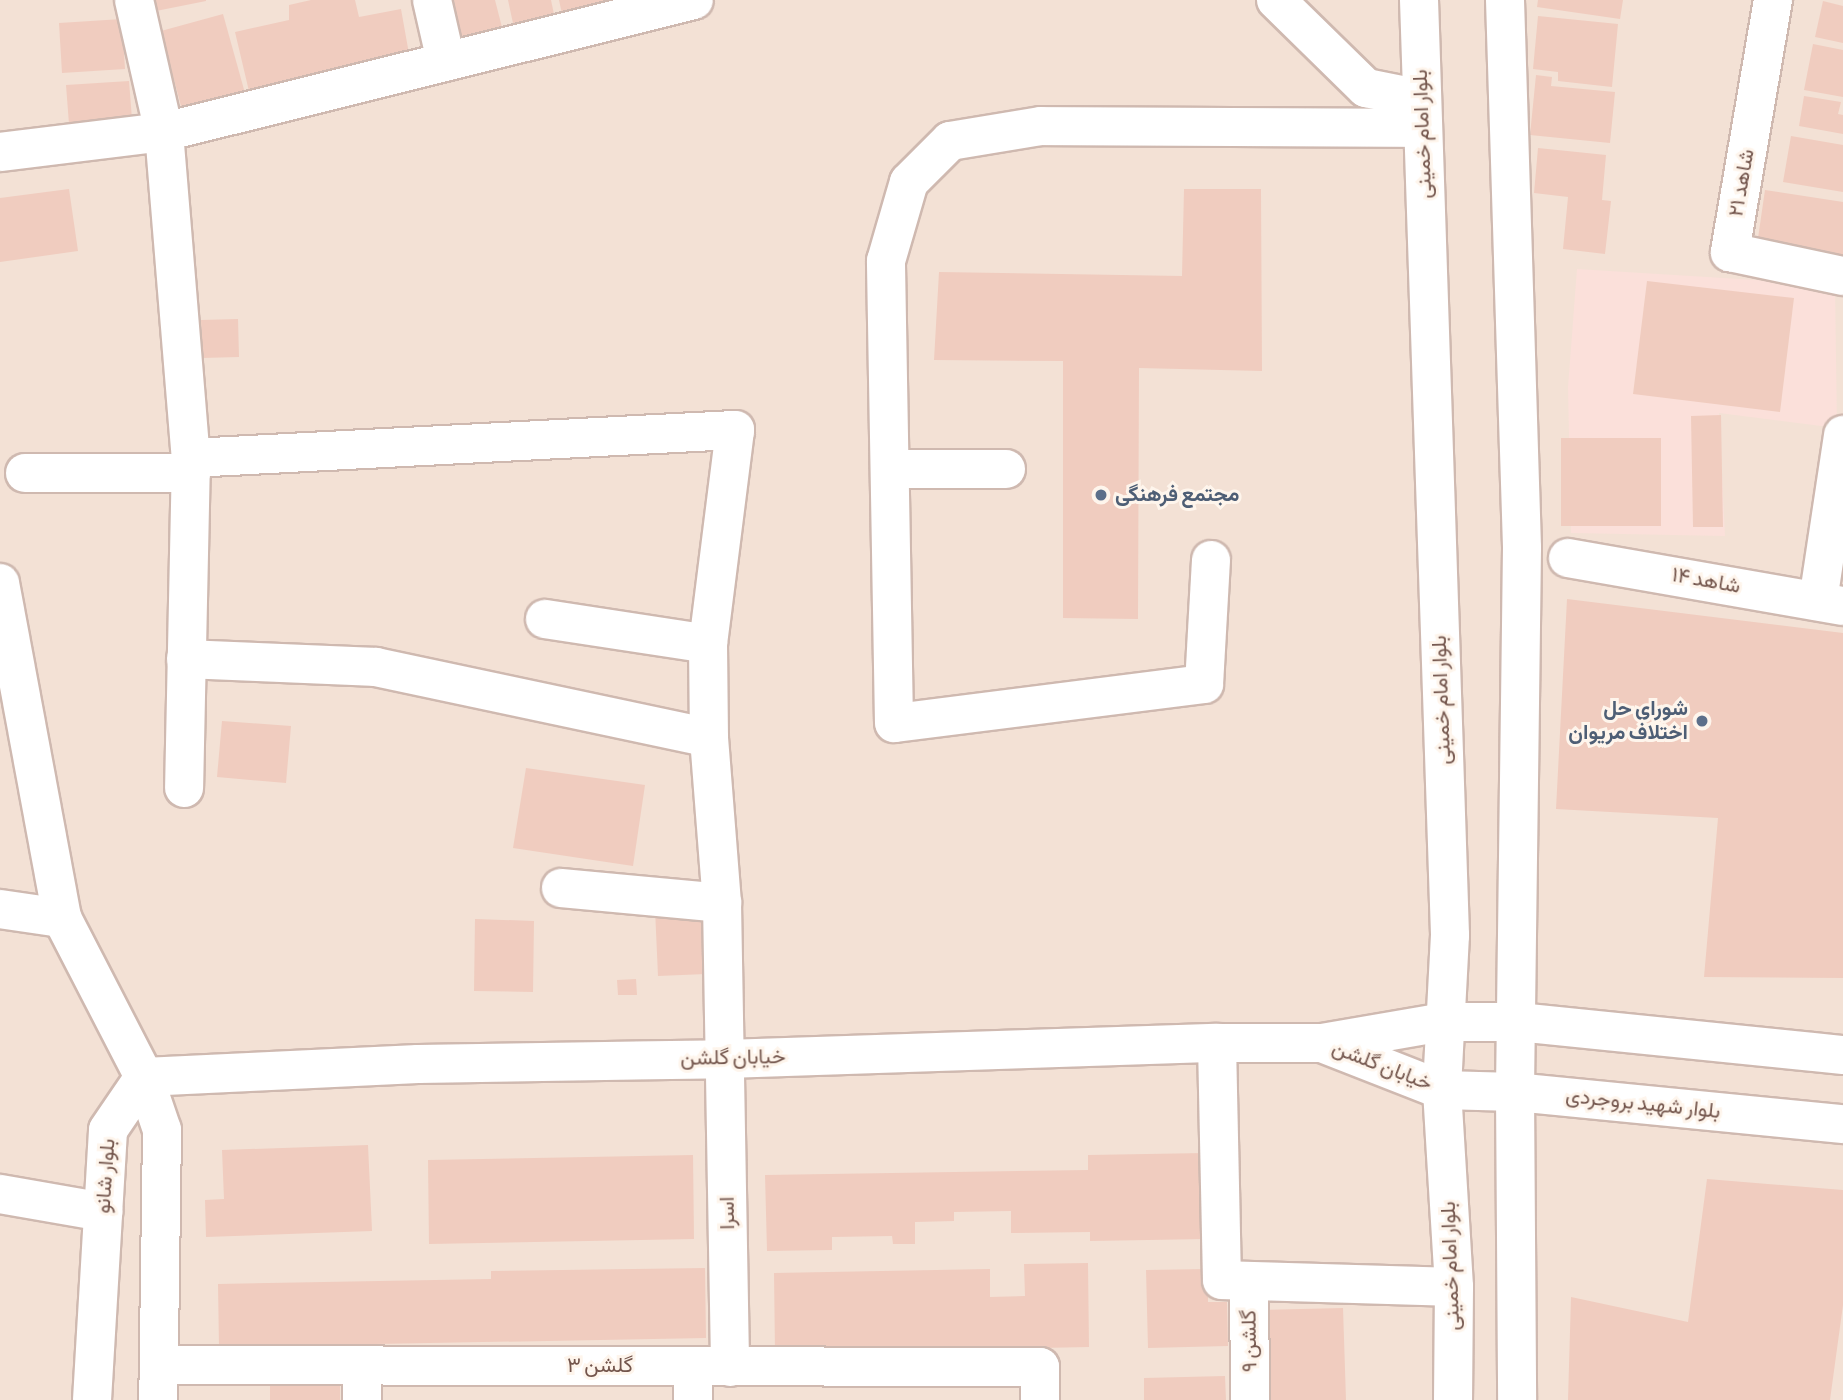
<!DOCTYPE html>
<meta charset="utf-8">
<style>
body{margin:0}
#map{position:relative;width:1843px;height:1400px;overflow:hidden;background:#fbf0e6;font-family:"Sofia Sans Condensed",Vazirmatn,sans-serif}
div>[style]{position:absolute}
.residential>*{inset:0;background:#f3e1d5}
.commercial>*{inset:0;background:#fbe0da}
.building>*{inset:0;background:#f0ccbf}
.roads{filter:drop-shadow(2px 0 #cfb9b0) drop-shadow(-2px 0 #cfb9b0) drop-shadow(0 2px #cfb9b0) drop-shadow(0 -2px #cfb9b0)}
.minor>*{height:38px;margin:-19px;padding:0 19px;transform-origin:19px;border-radius:19px;background:#fff}
.dots>*{width:19px;height:19px;translate:-50% -50%;box-sizing:border-box;border:4px solid #fef5ec;border-radius:50%}
span{translate:-50% -50%;white-space:nowrap;text-align:center;line-height:1.15;-webkit-text-stroke:6px #fef5ec;paint-order:stroke}
.street-label{font-size:21px;color:#73554c}
.service-label{font-size:21px;color:#4e5e75;font-weight:700}
.left{translate:0 -50%;text-align:left}
.right{translate:-100% -50%;text-align:right}
</style>
<div id="map">
<div class="residential">
<div style="clip-path:polygon(0 0,1843px 0,1843px 1400px,0 1400px)"></div>
</div>
<div class="commercial">
<div style="clip-path:polygon(1577px 269px,1835px 285px,1837px 428px,1719px 413px,1725px 536px,1571px 533px,1568px 387px)"></div>
</div>
<div class="building">
<div style="clip-path:polygon(144px 0,206px 0,206px 1px,146px 13px)"></div>
<div style="clip-path:polygon(311px 0,355px 0,359px 17px,401px 9px,411px 65px,252px 104px,235px 32px,289px 20px,289px 5px)"></div>
<div style="clip-path:polygon(442px 0,495px 0,506px 43px,455px 55px)"></div>
<div style="clip-path:polygon(508px 0,551px 0,555px 19px,514px 28px)"></div>
<div style="clip-path:polygon(559px 0,617px 0,564px 23px)"></div>
<div style="clip-path:polygon(1538px 0,1623px 0,1620px 19px,1537px 7px)"></div>
<div style="clip-path:polygon(1823px 1px,1843px 6px,1843px 43px,1815px 37px)"></div>
<div style="clip-path:polygon(223px 14px,248px 104px,185px 121px,161px 31px)"></div>
<div style="clip-path:polygon(1538px 16px,1618px 24px,1612px 87px,1558px 81px,1558px 72px,1533px 69px)"></div>
<div style="clip-path:polygon(122px 19px,125px 69px,62px 73px,59px 23px)"></div>
<div style="clip-path:polygon(1813px 44px,1843px 50px,1843px 97px,1804px 90px)"></div>
<div style="clip-path:polygon(1536px 75px,1552px 77px,1551px 86px,1615px 92px,1610px 143px,1530px 135px)"></div>
<div style="clip-path:polygon(129px 81px,133px 132px,70px 137px,66px 85px)"></div>
<div style="clip-path:polygon(1804px 96px,1841px 102px,1838px 114px,1843px 115px,1843px 134px,1799px 126px)"></div>
<div style="clip-path:polygon(1791px 136px,1843px 145px,1843px 192px,1783px 182px)"></div>
<div style="clip-path:polygon(1538px 148px,1606px 155px,1602px 200px,1611px 201px,1605px 254px,1563px 249px,1568px 197px,1534px 193px)"></div>
<div style="clip-path:polygon(69px 189px,78px 251px,0 262px,0 198px)"></div>
<div style="clip-path:polygon(1184px 189px,1261px 189px,1262px 371px,1139px 368px,1138px 619px,1063px 618px,1063px 361px,934px 360px,939px 272px,1182px 276px)"></div>
<div style="clip-path:polygon(1765px 190px,1843px 202px,1843px 257px,1757px 245px)"></div>
<div style="clip-path:polygon(1647px 281px,1794px 298px,1780px 412px,1633px 394px)"></div>
<div style="clip-path:polygon(238px 319px,239px 357px,202px 358px,201px 320px)"></div>
<div style="clip-path:polygon(1721px 415px,1723px 527px,1693px 527px,1691px 416px)"></div>
<div style="clip-path:polygon(1561px 438px,1661px 438px,1661px 526px,1561px 526px)"></div>
<div style="clip-path:polygon(1567px 599px,1843px 633px,1843px 978px,1704px 977px,1718px 818px,1556px 809px)"></div>
<div style="clip-path:polygon(222px 721px,291px 726px,286px 783px,217px 777px)"></div>
<div style="clip-path:polygon(526px 768px,645px 785px,633px 866px,513px 848px)"></div>
<div style="clip-path:polygon(703px 907px,706px 974px,658px 976px,655px 909px)"></div>
<div style="clip-path:polygon(475px 919px,534px 921px,533px 992px,474px 991px)"></div>
<div style="clip-path:polygon(636px 979px,637px 995px,618px 995px,617px 980px)"></div>
<div style="clip-path:polygon(368px 1145px,372px 1231px,206px 1237px,205px 1200px,224px 1199px,222px 1150px)"></div>
<div style="clip-path:polygon(1205px 1153px,1206px 1239px,1090px 1241px,1090px 1232px,1011px 1233px,1011px 1211px,954px 1212px,954px 1221px,915px 1222px,915px 1244px,893px 1244px,892px 1236px,832px 1237px,832px 1250px,767px 1251px,765px 1175px,1088px 1170px,1088px 1155px)"></div>
<div style="clip-path:polygon(693px 1155px,694px 1239px,429px 1244px,428px 1160px)"></div>
<div style="clip-path:polygon(1707px 1179px,1843px 1190px,1843px 1305px,1830px 1400px,1568px 1400px,1571px 1297px,1688px 1322px)"></div>
<div style="clip-path:polygon(1088px 1263px,1089px 1347px,775px 1353px,774px 1273px,990px 1269px,990px 1297px,1025px 1296px,1024px 1264px)"></div>
<div style="clip-path:polygon(705px 1268px,706px 1338px,219px 1347px,218px 1284px,491px 1279px,491px 1271px)"></div>
<div style="clip-path:polygon(1208px 1269px,1208px 1302px,1227px 1302px,1228px 1346px,1148px 1348px,1146px 1270px)"></div>
<div style="clip-path:polygon(1343px 1308px,1346px 1400px,1261px 1400px,1259px 1310px)"></div>
<div style="clip-path:polygon(1225px 1376px,1226px 1400px,1144px 1400px,1144px 1378px)"></div>
<div style="clip-path:polygon(340px 1378px,340px 1400px,270px 1400px,270px 1379px)"></div>
</div>
<div class="roads">
<div class="minor">
<div style="left:134px;top:0;width:135px;rotate:77.2deg"></div>
<div style="left:164px;top:132px;width:327px;rotate:85.3deg"></div>
<div style="left:191px;top:458px;width:330px;rotate:91.2deg"></div>
<div style="left:432px;top:0;width:63px;rotate:77.1deg"></div>
<div style="left:1276px;top:0;width:126px;rotate:44.4deg"></div>
<div style="left:1366px;top:88px;width:56px;rotate:11.3deg"></div>
<div style="left:1419px;top:0;width:936px;rotate:88.1deg"></div>
<div style="left:1450px;top:935px;width:155px;rotate:93deg"></div>
<div style="left:1442px;top:1090px;width:197px;rotate:86.5deg"></div>
<div style="left:1454px;top:1287px;width:113px;rotate:90.5deg"></div>
<div style="left:1505px;top:0;width:548px;rotate:88.22deg"></div>
<div style="left:1522px;top:548px;width:544px;rotate:90.74deg"></div>
<div style="left:1515px;top:1092px;width:308px;rotate:89.6deg"></div>
<div style="left:1773px;top:0;width:256px;rotate:99.7deg"></div>
<div style="left:1730px;top:252px;width:116px;rotate:12deg"></div>
<div style="left:0;top:152px;width:165px;rotate:-7deg"></div>
<div style="left:164px;top:132px;width:546px;rotate:-13.99deg"></div>
<div style="left:191px;top:458px;width:545px;rotate:-2.95deg"></div>
<div style="left:735px;top:430px;width:216px;rotate:97.2deg"></div>
<div style="left:708px;top:644px;width:94px;rotate:89.4deg"></div>
<div style="left:709px;top:738px;width:166px;rotate:85.5deg"></div>
<div style="left:722px;top:903px;width:464px;rotate:89deg"></div>
<div style="left:890px;top:469px;width:116px"></div>
<div style="left:25px;top:473px;width:166px"></div>
<div style="left:1568px;top:558px;width:279px;rotate:9.9deg"></div>
<div style="left:1211px;top:560px;width:124px;rotate:93.2deg"></div>
<div style="left:1204px;top:684px;width:312px;rotate:172.8deg"></div>
<div style="left:894px;top:723px;width:462px;rotate:-91deg"></div>
<div style="left:886px;top:261px;width:82px;rotate:-73.8deg"></div>
<div style="left:909px;top:182px;width:58px;rotate:-45deg"></div>
<div style="left:950px;top:141px;width:92px;rotate:-9.4deg"></div>
<div style="left:1041px;top:126px;width:382px;rotate:0.3deg"></div>
<div style="left:0;top:583px;width:341px;rotate:79.5deg"></div>
<div style="left:62px;top:918px;width:179px;rotate:62.7deg"></div>
<div style="left:144px;top:1077px;width:56px;rotate:71.2deg"></div>
<div style="left:162px;top:1130px;width:270px;rotate:90.8deg"></div>
<div style="left:1818px;top:601px;width:168px;rotate:-81.4deg"></div>
<div style="left:545px;top:619px;width:165px;rotate:8.7deg"></div>
<div style="left:186px;top:659px;width:190px;rotate:2.4deg"></div>
<div style="left:376px;top:667px;width:340px;rotate:12deg"></div>
<div style="left:561px;top:888px;width:162px;rotate:5.3deg"></div>
<div style="left:0;top:909px;width:63px;rotate:8.3deg"></div>
<div style="left:1217px;top:1043px;width:237px;rotate:88.8deg"></div>
<div style="left:1222px;top:1280px;width:232px;rotate:1.7deg"></div>
<div style="left:1322px;top:1043px;width:129px;rotate:21.4deg"></div>
<div style="left:1442px;top:1090px;width:73px;rotate:1.6deg"></div>
<div style="left:1515px;top:1092px;width:330px;rotate:5.6deg"></div>
<div style="left:144px;top:1077px;width:274px;rotate:-2.7deg"></div>
<div style="left:418px;top:1064px;width:308px;rotate:-0.9deg"></div>
<div style="left:726px;top:1059px;width:491px;rotate:-1.9deg"></div>
<div style="left:1217px;top:1043px;width:105px"></div>
<div style="left:1322px;top:1043px;width:124px;rotate:-9.8deg"></div>
<div style="left:1444px;top:1022px;width:74px"></div>
<div style="left:1518px;top:1022px;width:327px;rotate:5.8deg"></div>
<div style="left:0;top:1194px;width:105px;rotate:9.9deg"></div>
<div style="left:1249px;top:1282px;width:118px;rotate:89.5deg"></div>
<div style="left:160px;top:1365px;width:880px;rotate:0.13deg"></div>
<div style="left:1040px;top:1367px;width:33px;rotate:90deg"></div>
<div style="left:693px;top:1366px;width:34px;rotate:90deg"></div>
<div style="left:92px;top:1400px;width:270px;rotate:-86.6deg"></div>
<div style="left:108px;top:1130px;width:64px;rotate:-55.8deg"></div>
<div style="left:362px;top:1400px;width:35px;rotate:-90deg"></div>
</div>
</div>
<div class="dots">
<div style="left:1101px;top:495px;background:#5c6f8a"></div>
<div style="left:1702px;top:721px;background:#5c6f8a"></div>
</div>
<div class="street-label">
<span style="left:1423px;top:134px;rotate:-92deg">بلوار امام خمینی</span>
<span style="left:1742px;top:183px;rotate:-80deg">شاهد ۲۱</span>
<span style="left:1706px;top:581px;rotate:10deg">شاهد ۱۴</span>
<span style="left:1442px;top:700px;rotate:-92deg">بلوار امام خمینی</span>
<span style="left:733px;top:1058px;rotate:-1deg">خیابان گلشن</span>
<span style="left:1382px;top:1066px;rotate:21deg">خیابان گلشن</span>
<span style="left:1643px;top:1104px;rotate:6deg">بلوار شهید بروجردی</span>
<span style="left:106px;top:1176px;rotate:-86deg">بلوار شانو</span>
<span style="left:728px;top:1213px;rotate:-91deg">اسرا</span>
<span style="left:1451px;top:1266px;rotate:-92deg">بلوار امام خمینی</span>
<span style="left:1250px;top:1341px;rotate:-91deg">گلشن ۹</span>
<span style="left:600px;top:1366px">گلشن ۳</span>
</div>
<div class="service-label">
<span class="left" style="left:1115px;top:495px">مجتمع فرهنگی</span>
<span class="right" style="left:1688px;top:721px">شورای حل<br>اختلاف مریوان</span>
</div>
</div>
